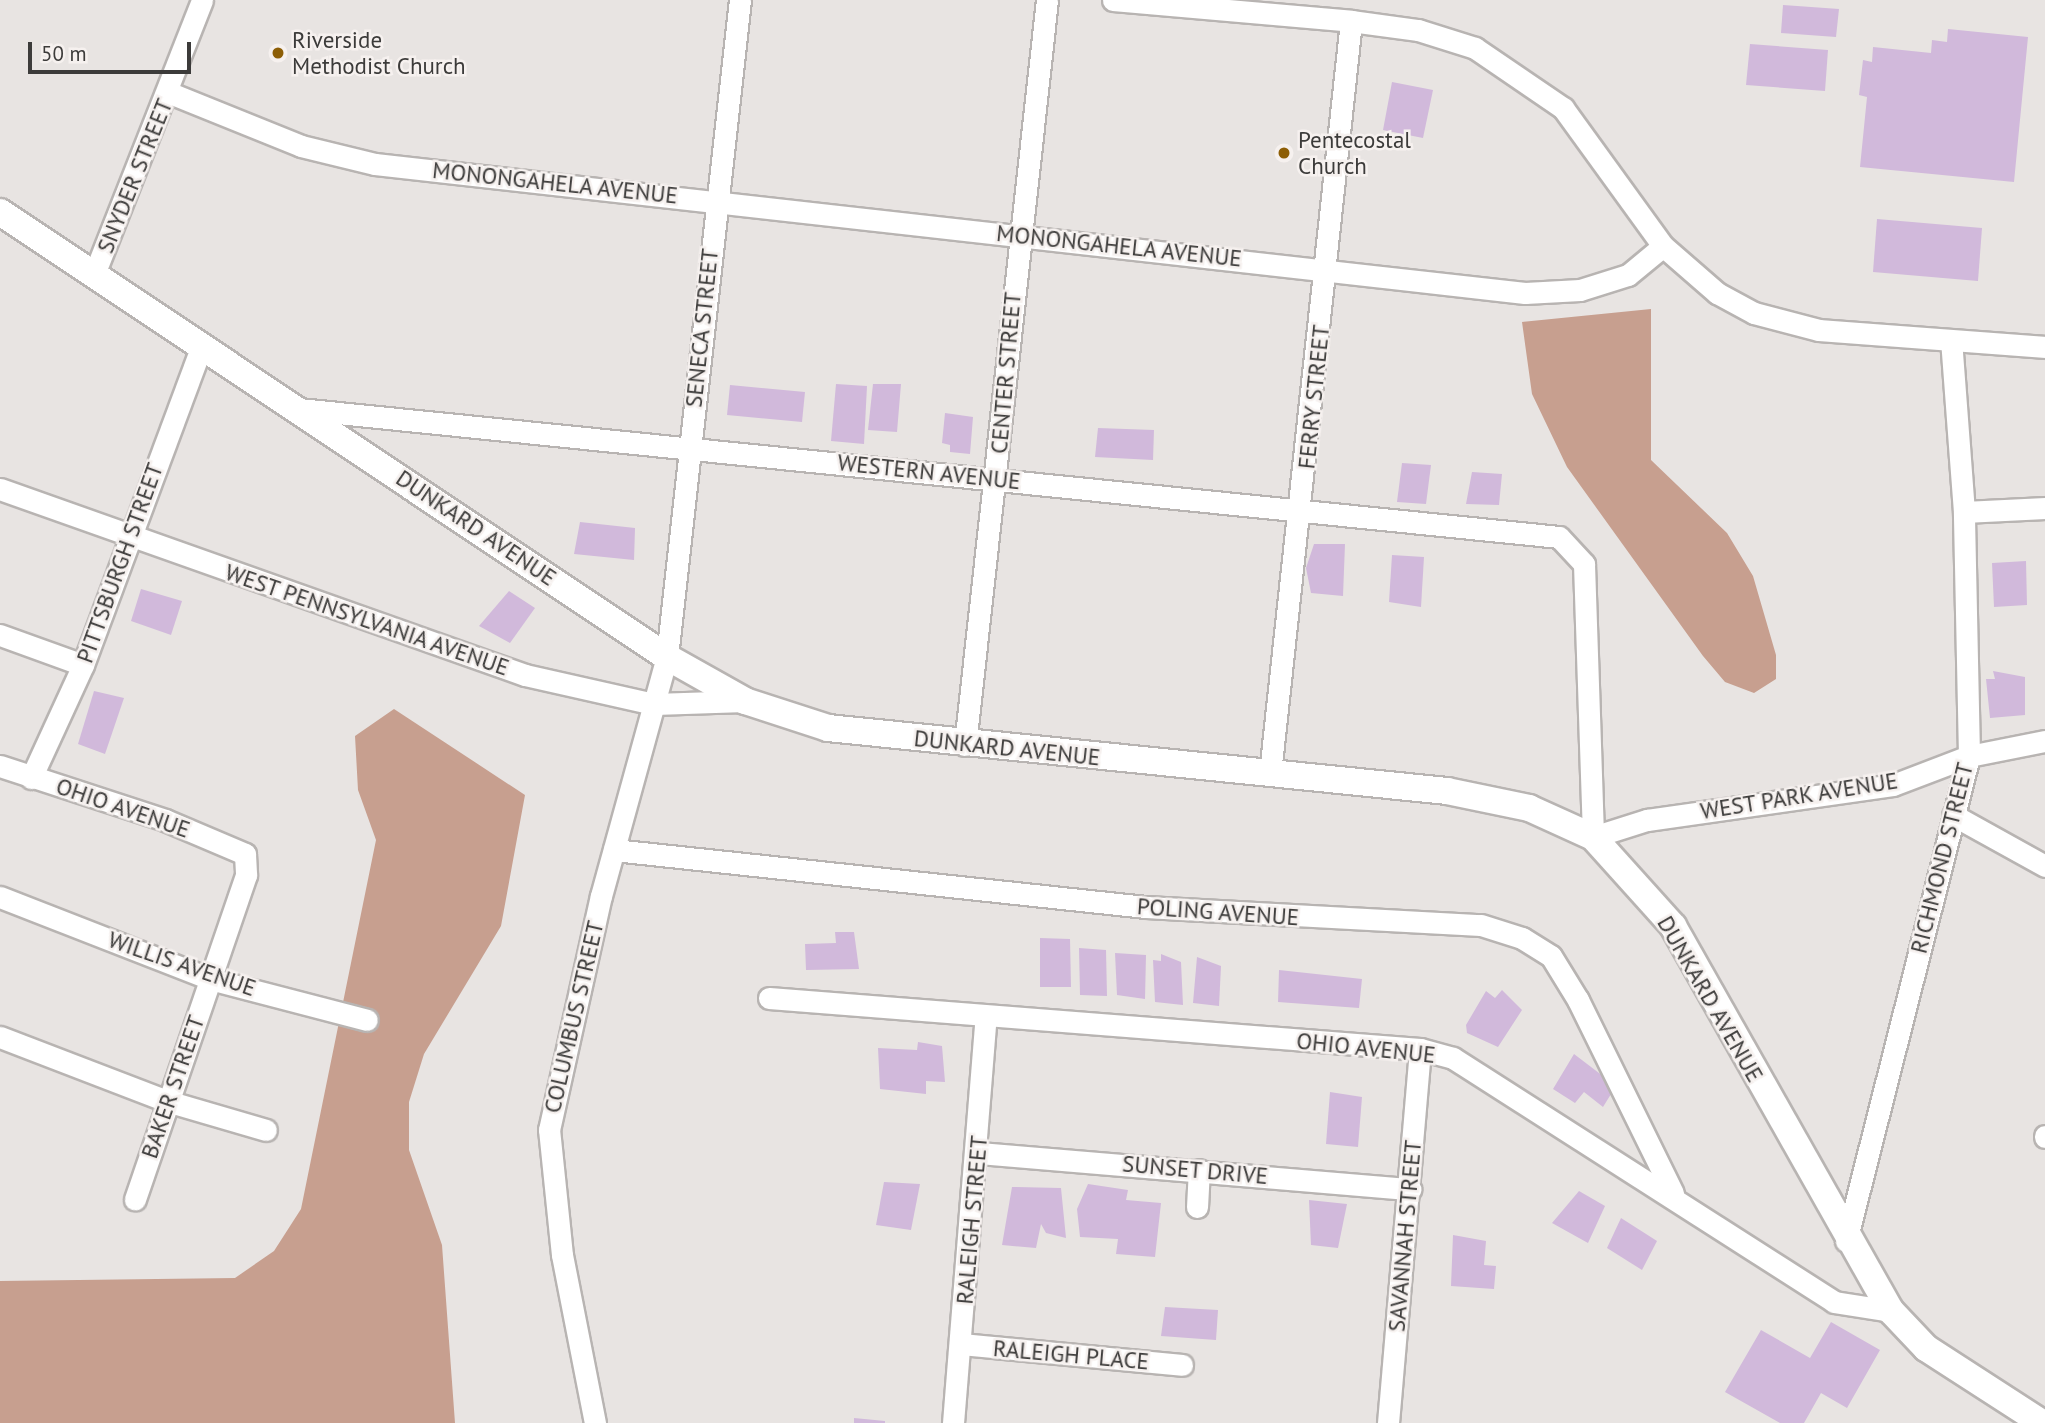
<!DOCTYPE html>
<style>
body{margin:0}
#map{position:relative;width:2045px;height:1423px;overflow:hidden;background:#e8e4e2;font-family:"PT Sans",sans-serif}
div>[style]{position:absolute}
.forest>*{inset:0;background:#c79f8f}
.building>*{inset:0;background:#d1b9db}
.roads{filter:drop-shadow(2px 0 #b8b4b2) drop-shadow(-2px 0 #b8b4b2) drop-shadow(0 2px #b8b4b2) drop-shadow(0 -2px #b8b4b2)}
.minor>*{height:21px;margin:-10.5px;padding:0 10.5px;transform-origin:10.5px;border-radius:10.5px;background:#fff}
.major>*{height:26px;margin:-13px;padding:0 13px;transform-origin:13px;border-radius:13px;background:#fff}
.dots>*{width:19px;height:19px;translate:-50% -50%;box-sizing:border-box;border:4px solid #f6f1ef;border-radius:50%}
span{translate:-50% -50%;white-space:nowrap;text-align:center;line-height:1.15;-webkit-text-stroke:5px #f6f1ef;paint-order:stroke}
.poi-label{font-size:23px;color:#3c3b3a}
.left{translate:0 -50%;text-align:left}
.street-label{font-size:23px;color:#3c3b3a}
.scale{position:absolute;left:28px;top:42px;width:163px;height:32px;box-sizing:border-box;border:4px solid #3c3b3a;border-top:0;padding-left:9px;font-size:21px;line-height:24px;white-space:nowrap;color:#3c3b3a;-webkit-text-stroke:5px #f6f1ef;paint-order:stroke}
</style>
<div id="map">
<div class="forest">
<div style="clip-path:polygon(1651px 309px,1651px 460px,1727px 533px,1753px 576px,1776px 655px,1776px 679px,1754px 693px,1725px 682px,1703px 656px,1567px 467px,1532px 394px,1522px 322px)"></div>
<div style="clip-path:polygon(394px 709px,525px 795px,501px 926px,424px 1054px,409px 1102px,409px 1150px,442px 1245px,455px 1423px,0 1423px,0 1281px,235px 1278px,274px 1251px,301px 1209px,376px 840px,358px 790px,355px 736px)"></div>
</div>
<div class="building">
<div style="clip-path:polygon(1783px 5px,1839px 9px,1836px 37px,1781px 33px)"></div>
<div style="clip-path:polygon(1948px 29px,2028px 37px,2014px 182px,1860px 167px,1867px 97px,1859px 95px,1863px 60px,1872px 62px,1873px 47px,1931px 53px,1932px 40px,1947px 42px)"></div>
<div style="clip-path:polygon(1750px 44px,1828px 50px,1825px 91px,1746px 85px)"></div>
<div style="clip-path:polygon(1392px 82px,1433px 90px,1423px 138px,1383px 130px)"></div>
<div style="clip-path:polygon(1877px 219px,1982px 228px,1978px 281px,1873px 272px)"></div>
<div style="clip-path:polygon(836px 384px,867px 386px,864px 444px,831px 441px)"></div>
<div style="clip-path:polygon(873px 384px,901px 384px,897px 432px,868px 430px)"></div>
<div style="clip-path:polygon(730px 385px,805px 392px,802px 422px,727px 415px)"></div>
<div style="clip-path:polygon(945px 413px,973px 417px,970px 454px,950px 452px,950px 445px,942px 443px)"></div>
<div style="clip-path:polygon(1098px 428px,1154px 430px,1153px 460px,1095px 457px)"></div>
<div style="clip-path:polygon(1402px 463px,1431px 465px,1426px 504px,1397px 502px)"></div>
<div style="clip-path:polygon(1472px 472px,1502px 474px,1499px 505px,1466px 504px)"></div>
<div style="clip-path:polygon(580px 522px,635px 528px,634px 560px,574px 554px)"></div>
<div style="clip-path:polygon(1314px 544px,1345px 544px,1343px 596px,1311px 593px,1306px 568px)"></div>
<div style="clip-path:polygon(1392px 555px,1424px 557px,1421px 607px,1389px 602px)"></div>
<div style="clip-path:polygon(2026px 561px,2027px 605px,1994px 607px,1992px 563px)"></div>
<div style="clip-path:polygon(141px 589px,182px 601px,171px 635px,131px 621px)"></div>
<div style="clip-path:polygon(509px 591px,535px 608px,510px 643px,479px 626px)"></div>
<div style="clip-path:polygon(1993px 671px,2025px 677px,2025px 715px,1990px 718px,1986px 679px,1995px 679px)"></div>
<div style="clip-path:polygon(94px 691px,124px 698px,105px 754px,78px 744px)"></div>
<div style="clip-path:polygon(835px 932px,854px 932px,859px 969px,806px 970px,805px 944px,836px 943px)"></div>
<div style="clip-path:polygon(1040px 938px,1070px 939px,1071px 987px,1040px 987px)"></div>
<div style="clip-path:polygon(1079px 948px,1106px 950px,1107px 996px,1080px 995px)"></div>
<div style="clip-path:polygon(1115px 953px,1146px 955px,1145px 999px,1117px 995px)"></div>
<div style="clip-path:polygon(1161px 954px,1181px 962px,1183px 1005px,1155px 1002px,1153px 960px,1161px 961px)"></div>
<div style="clip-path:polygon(1197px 957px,1221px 966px,1219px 1006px,1193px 1003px)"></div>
<div style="clip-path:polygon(1279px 970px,1362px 979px,1359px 1008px,1278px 1002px)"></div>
<div style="clip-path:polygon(1502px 990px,1522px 1010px,1498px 1047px,1467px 1033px,1466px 1025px,1486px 991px,1495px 998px)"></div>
<div style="clip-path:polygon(918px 1042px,942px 1046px,945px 1082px,926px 1081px,926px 1094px,880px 1089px,878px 1048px,917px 1050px)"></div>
<div style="clip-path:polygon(1574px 1054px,1616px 1086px,1603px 1107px,1584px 1092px,1575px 1103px,1553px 1089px)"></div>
<div style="clip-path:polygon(1330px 1092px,1362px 1097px,1358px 1147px,1326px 1144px)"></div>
<div style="clip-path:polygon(884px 1182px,920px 1184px,911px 1230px,876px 1225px)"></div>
<div style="clip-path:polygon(1088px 1184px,1128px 1190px,1126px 1200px,1161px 1203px,1155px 1257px,1116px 1254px,1118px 1239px,1080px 1237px,1077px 1209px)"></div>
<div style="clip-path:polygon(1012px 1187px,1061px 1188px,1066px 1238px,1046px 1233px,1041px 1224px,1036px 1248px,1002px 1245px)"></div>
<div style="clip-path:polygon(1579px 1191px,1605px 1206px,1588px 1243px,1552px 1223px)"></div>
<div style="clip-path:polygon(1309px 1200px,1347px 1204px,1338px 1248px,1311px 1245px)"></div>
<div style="clip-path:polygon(1621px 1218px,1657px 1241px,1642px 1270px,1607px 1248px)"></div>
<div style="clip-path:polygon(1453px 1235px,1486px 1241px,1484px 1265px,1496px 1266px,1494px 1289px,1451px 1286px)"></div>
<div style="clip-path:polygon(1165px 1307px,1218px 1310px,1216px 1340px,1161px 1336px)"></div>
<div style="clip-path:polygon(1831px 1322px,1880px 1350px,1847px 1408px,1821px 1393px,1804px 1423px,1780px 1423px,1725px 1392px,1761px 1330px,1810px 1358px)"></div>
<div style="clip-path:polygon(854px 1418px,885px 1421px,885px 1423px,854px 1423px)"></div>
</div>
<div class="roads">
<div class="minor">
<div style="left:1113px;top:0;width:239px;rotate:5deg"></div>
<div style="left:1351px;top:21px;width:68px;rotate:7.7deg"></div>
<div style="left:1418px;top:30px;width:60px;rotate:17.5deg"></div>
<div style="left:1475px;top:48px;width:107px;rotate:34.3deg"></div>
<div style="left:1563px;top:108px;width:170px;rotate:54.1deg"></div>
<div style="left:1663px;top:246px;width:72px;rotate:41deg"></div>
<div style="left:1717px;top:293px;width:42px;rotate:28.4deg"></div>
<div style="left:1754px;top:313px;width:67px;rotate:14.7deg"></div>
<div style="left:1819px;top:330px;width:227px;rotate:4.3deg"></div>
<div style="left:170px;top:93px;width:141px;rotate:22deg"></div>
<div style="left:301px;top:146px;width:76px;rotate:13.7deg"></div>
<div style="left:375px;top:164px;width:1157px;rotate:6.4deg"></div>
<div style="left:1525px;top:293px;width:55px;rotate:-3.1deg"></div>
<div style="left:1580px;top:290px;width:50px;rotate:-17.4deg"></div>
<div style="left:1628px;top:275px;width:45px;rotate:-39.6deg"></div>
<div style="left:95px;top:272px;width:292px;rotate:-68.5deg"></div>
<div style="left:299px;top:409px;width:1266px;rotate:5.8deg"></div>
<div style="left:1559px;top:537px;width:37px;rotate:47deg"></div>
<div style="left:1584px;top:564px;width:273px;rotate:88.1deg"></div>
<div style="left:1593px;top:837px;width:57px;rotate:-17.5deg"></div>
<div style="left:1647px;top:820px;width:248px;rotate:-8.1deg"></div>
<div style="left:1893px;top:785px;width:81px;rotate:-20.9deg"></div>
<div style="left:1969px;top:756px;width:77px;rotate:-11.2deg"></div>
<div style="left:0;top:489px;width:557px;rotate:19.51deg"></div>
<div style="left:525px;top:675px;width:132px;rotate:12.7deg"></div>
<div style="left:654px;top:704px;width:91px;rotate:-1.9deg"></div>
<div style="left:1964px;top:512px;width:81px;rotate:-2.8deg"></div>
<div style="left:0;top:635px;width:88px;rotate:19.9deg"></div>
<div style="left:965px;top:745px;width:749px;rotate:-83.72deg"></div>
<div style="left:0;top:766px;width:174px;rotate:18.1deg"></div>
<div style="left:165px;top:820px;width:87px;rotate:23deg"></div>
<div style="left:245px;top:854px;width:21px;rotate:87deg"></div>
<div style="left:246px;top:875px;width:343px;rotate:108.9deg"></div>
<div style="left:1270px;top:773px;width:756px;rotate:-83.85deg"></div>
<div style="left:31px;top:778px;width:124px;rotate:-65.3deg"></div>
<div style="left:83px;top:665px;width:341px;rotate:-69.6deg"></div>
<div style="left:1953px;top:815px;width:105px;rotate:29deg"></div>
<div style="left:614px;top:850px;width:535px;rotate:6.12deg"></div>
<div style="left:1146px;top:907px;width:335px;rotate:3.1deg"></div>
<div style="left:1481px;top:925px;width:43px;rotate:17.6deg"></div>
<div style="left:1522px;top:938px;width:34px;rotate:32deg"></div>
<div style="left:1551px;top:956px;width:52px;rotate:58.5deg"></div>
<div style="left:1578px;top:1000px;width:215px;rotate:63.8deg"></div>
<div style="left:0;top:897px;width:225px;rotate:21.3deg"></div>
<div style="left:210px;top:979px;width:162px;rotate:14.6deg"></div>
<div style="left:769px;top:998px;width:653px;rotate:4.48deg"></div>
<div style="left:1420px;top:1049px;width:34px;rotate:15deg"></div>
<div style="left:1453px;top:1058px;width:452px;rotate:32.6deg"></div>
<div style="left:1834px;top:1302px;width:58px;rotate:9deg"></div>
<div style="left:0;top:1037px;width:179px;rotate:21deg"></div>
<div style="left:167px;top:1101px;width:103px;rotate:16.3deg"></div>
<div style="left:2045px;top:1136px;width:1px;rotate:90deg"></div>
<div style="left:979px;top:1153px;width:433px;rotate:4.8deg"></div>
<div style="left:1197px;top:1207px;width:37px;rotate:-87deg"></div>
<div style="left:1846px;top:1241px;width:500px;rotate:-75.77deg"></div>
<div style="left:1969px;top:756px;width:244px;rotate:-91.2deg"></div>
<div style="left:1964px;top:512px;width:171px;rotate:-94.3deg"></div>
<div style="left:961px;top:1344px;width:222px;rotate:5.4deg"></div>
<div style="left:595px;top:1423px;width:171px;rotate:-101.1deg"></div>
<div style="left:562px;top:1255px;width:126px;rotate:-95.9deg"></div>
<div style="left:549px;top:1130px;width:240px;rotate:-77.5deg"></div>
<div style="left:601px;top:896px;width:248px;rotate:-74.6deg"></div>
<div style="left:667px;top:657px;width:661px;rotate:-83.66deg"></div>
<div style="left:953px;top:1423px;width:407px;rotate:-85.4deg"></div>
<div style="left:1388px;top:1423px;width:375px;rotate:-85.1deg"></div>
</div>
<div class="major">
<div style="left:0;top:212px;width:802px;rotate:33.71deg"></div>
<div style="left:667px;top:657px;width:90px;rotate:29.4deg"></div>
<div style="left:745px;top:701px;width:87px;rotate:18deg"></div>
<div style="left:828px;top:728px;width:622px;rotate:5.81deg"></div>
<div style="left:1447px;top:791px;width:84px;rotate:11.7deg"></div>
<div style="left:1529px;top:808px;width:70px;rotate:24.4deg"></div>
<div style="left:1593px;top:837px;width:120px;rotate:48deg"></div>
<div style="left:1673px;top:926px;width:442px;rotate:60.5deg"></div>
<div style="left:1891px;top:1311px;width:51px;rotate:46.6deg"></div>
<div style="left:1926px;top:1348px;width:138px;rotate:32.9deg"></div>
</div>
</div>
<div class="dots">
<div style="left:278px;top:53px;background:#8d5e06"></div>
<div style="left:1284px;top:153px;background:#8d5e06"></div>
</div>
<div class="poi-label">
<span class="left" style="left:292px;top:53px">Riverside<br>Methodist Church</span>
<span class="left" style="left:1298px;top:153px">Pentecostal<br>Church</span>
</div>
<div class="street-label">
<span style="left:135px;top:176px;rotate:-68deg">SNYDER STREET</span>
<span style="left:555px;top:183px;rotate:6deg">MONONGAHELA AVENUE</span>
<span style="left:1119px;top:246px;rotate:6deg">MONONGAHELA AVENUE</span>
<span style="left:702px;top:328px;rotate:-84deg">SENECA STREET</span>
<span style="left:1006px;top:373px;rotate:-85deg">CENTER STREET</span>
<span style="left:1314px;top:397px;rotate:-84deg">FERRY STREET</span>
<span style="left:929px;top:472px;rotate:6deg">WESTERN AVENUE</span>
<span style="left:476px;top:528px;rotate:34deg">DUNKARD AVENUE</span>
<span style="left:120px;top:563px;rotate:-70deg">PITTSBURGH STREET</span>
<span style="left:367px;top:620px;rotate:19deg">WEST PENNSYLVANIA AVENUE</span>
<span style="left:1007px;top:748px;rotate:6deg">DUNKARD AVENUE</span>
<span style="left:1799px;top:796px;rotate:-9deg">WEST PARK AVENUE</span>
<span style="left:123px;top:808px;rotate:19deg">OHIO AVENUE</span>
<span style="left:1942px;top:858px;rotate:-76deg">RICHMOND STREET</span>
<span style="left:1218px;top:912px;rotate:4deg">POLING AVENUE</span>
<span style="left:182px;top:964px;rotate:19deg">WILLIS AVENUE</span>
<span style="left:1710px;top:999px;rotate:60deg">DUNKARD AVENUE</span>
<span style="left:574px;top:1017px;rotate:-77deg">COLUMBUS STREET</span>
<span style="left:1366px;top:1048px;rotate:6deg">OHIO AVENUE</span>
<span style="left:173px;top:1087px;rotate:-71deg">BAKER STREET</span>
<span style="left:1195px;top:1170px;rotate:5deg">SUNSET DRIVE</span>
<span style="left:972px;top:1220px;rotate:-85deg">RALEIGH STREET</span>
<span style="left:1405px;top:1236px;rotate:-85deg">SAVANNAH STREET</span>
<span style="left:1071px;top:1355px;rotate:5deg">RALEIGH PLACE</span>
</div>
<div class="scale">50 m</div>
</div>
